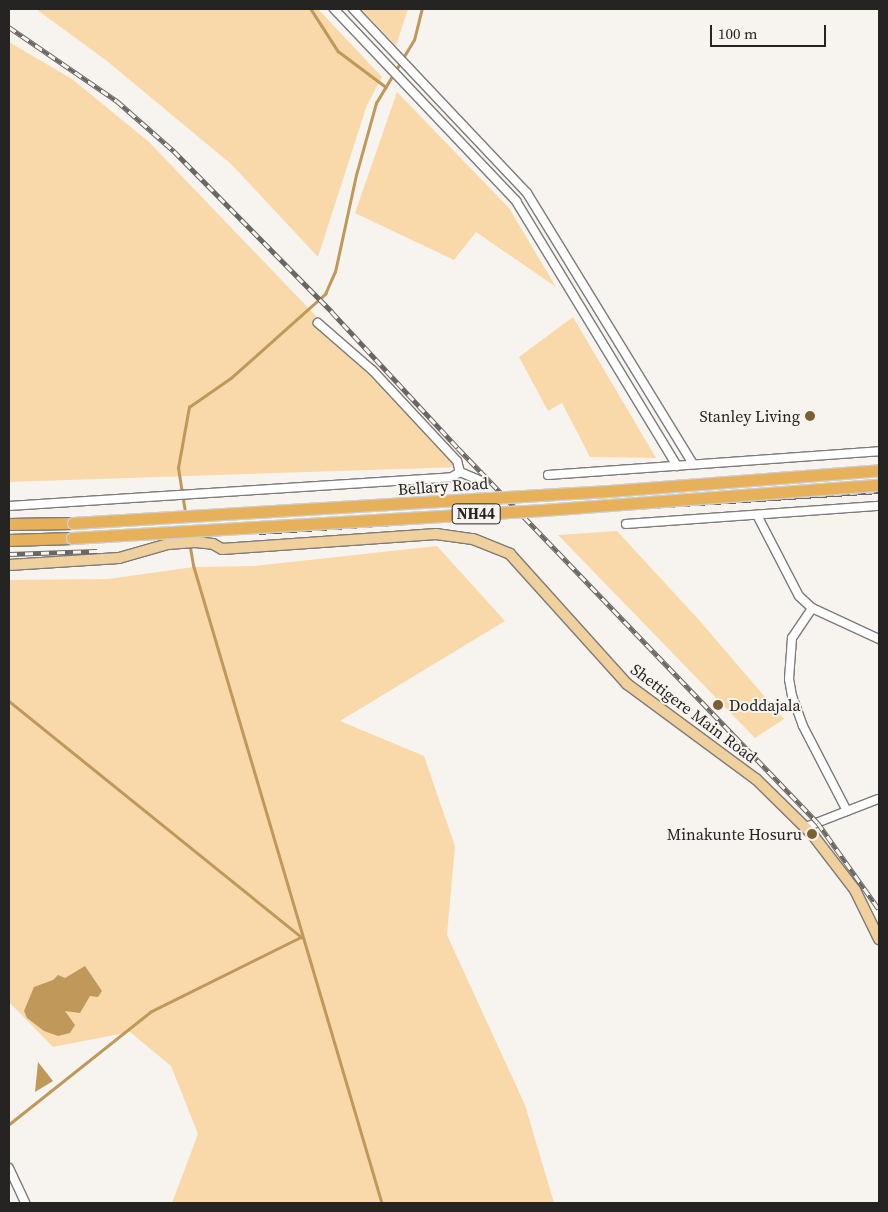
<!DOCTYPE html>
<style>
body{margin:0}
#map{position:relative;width:888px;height:1212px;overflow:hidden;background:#f7f4f0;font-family:"Source Serif 4",serif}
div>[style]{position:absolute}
.green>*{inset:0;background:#f9d9a9}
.water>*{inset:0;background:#c0985a}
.stream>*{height:2.5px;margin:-1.25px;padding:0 1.25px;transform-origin:1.25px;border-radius:1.25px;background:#c0985a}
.roads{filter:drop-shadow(1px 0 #7e7b78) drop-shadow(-1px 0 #7e7b78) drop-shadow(0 1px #7e7b78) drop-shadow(0 -1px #7e7b78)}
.minor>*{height:8px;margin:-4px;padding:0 4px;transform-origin:4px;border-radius:4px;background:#fff}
.major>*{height:10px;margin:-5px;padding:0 5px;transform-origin:5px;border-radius:5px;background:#f0d09c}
.highway>*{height:11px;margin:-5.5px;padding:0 5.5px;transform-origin:5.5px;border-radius:5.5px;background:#e6b15a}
.rail>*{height:4.5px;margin-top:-2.25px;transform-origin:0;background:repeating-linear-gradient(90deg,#f7f4f0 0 8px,#696765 0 16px);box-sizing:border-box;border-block:1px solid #696765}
.bridges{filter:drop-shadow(1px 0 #cfcfcf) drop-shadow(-1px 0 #cfcfcf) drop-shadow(0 1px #cfcfcf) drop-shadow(0 -1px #cfcfcf)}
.highway-bridge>*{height:11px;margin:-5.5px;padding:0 5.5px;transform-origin:5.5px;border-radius:5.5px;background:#e6b15a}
.dots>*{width:14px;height:14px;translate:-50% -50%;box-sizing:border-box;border:2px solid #f7f4f0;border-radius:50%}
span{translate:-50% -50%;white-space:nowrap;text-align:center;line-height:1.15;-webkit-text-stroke:4px #f7f4f0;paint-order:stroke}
.shield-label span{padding:1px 4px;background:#f7f4f0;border:1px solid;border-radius:4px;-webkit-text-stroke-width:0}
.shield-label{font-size:15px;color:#252423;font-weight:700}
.poi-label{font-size:16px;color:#252423}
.right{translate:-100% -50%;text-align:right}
.left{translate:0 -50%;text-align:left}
.street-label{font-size:16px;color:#252423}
.frame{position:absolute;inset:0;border:10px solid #252423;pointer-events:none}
.scale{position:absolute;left:710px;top:25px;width:116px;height:22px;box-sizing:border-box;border:2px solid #252423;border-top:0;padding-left:6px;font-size:15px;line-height:18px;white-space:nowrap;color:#252423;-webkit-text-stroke:4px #f7f4f0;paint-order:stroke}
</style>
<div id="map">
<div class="green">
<div style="clip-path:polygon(36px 9px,318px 9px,382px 77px,367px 105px,318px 257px,231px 164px,107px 61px)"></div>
<div style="clip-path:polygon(361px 9px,408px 9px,396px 46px)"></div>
<div style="clip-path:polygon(9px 42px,72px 79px,149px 142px,461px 467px,9px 482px)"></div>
<div style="clip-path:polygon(397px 92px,509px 208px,556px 287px,476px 232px,454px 260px,355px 213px)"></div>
<div style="clip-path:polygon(573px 317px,656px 458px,590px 457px,562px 403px,548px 411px,519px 357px)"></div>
<div style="clip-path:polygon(617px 531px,699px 620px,784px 719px,755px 738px,558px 535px)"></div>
<div style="clip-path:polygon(437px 546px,505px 621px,340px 721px,424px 756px,455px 846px,447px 935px,525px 1105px,554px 1203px,172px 1203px,198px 1134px,171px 1066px,130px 1032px,53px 1047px,9px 1002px,9px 580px,108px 579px,194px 567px,253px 566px)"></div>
</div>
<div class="water">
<div style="clip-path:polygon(85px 966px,102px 991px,98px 997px,90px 996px,80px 1013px,65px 1011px,75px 1025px,70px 1033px,58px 1036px,44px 1031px,27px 1018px,24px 1011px,34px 987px,53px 980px,58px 975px,65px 978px)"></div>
<div style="clip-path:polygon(38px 1062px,53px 1081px,35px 1092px)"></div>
</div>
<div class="stream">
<div style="left:311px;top:9px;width:50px;rotate:57.3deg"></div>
<div style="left:338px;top:51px;width:60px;rotate:36.9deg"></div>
<div style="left:403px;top:58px;width:21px;rotate:-59deg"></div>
<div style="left:414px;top:40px;width:32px;rotate:-76deg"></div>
<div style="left:185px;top:512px;width:45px;rotate:-99deg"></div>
<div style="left:178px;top:468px;width:62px;rotate:-79.8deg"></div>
<div style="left:189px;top:407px;width:52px;rotate:-34.9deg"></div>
<div style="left:232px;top:377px;width:125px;rotate:-41.7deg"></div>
<div style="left:325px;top:294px;width:24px;rotate:-66deg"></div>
<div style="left:335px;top:272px;width:99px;rotate:-77.8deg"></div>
<div style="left:356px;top:175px;width:75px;rotate:-74.5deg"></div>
<div style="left:376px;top:103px;width:47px;rotate:-59deg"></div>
<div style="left:190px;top:545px;width:22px;rotate:80deg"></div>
<div style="left:194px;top:567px;width:663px;rotate:73.53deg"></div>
<div style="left:9px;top:701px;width:376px;rotate:38.9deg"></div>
<div style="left:302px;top:937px;width:169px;rotate:153.6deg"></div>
<div style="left:151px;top:1012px;width:181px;rotate:141.5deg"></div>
</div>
<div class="roads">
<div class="minor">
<div style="left:334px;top:9px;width:265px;rotate:46.5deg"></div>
<div style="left:516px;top:201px;width:310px;rotate:58.7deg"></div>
<div style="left:353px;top:9px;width:253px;rotate:46.6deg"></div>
<div style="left:527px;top:193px;width:318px;rotate:58.5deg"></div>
<div style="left:460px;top:472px;width:23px;rotate:23deg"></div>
<div style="left:548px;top:475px;width:332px;rotate:-4.1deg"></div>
<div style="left:9px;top:506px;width:444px;rotate:-3.7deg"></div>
<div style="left:452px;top:477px;width:9px;rotate:-32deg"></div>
<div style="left:460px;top:472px;width:11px;rotate:-105deg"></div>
<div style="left:457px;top:461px;width:125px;rotate:-133deg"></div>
<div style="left:372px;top:370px;width:72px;rotate:-139deg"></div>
<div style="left:757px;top:515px;width:91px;rotate:62.6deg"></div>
<div style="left:799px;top:596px;width:18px;rotate:43deg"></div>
<div style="left:812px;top:608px;width:74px;rotate:24.8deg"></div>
<div style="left:626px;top:524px;width:254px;rotate:-4.1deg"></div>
<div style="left:847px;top:811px;width:34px;rotate:-21deg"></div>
<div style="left:806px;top:827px;width:44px;rotate:-21.3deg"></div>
<div style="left:847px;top:811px;width:96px;rotate:-117.4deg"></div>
<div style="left:803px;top:726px;width:32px;rotate:-110deg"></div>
<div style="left:792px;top:696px;width:17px;rotate:-100deg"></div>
<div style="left:789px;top:679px;width:41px;rotate:-85.8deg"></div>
<div style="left:792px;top:638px;width:36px;rotate:-56deg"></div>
<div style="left:9px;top:1168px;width:38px;rotate:65deg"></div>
</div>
<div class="major">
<div style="left:9px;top:565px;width:110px;rotate:-3.6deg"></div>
<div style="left:119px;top:558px;width:51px;rotate:-15.9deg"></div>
<div style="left:168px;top:544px;width:27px;rotate:-4deg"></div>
<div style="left:195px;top:542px;width:18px;rotate:6deg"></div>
<div style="left:213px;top:544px;width:10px;rotate:29deg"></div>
<div style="left:222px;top:549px;width:215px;rotate:-4deg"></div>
<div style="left:436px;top:534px;width:37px;rotate:8deg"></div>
<div style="left:473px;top:539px;width:40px;rotate:22deg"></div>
<div style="left:510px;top:554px;width:175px;rotate:48deg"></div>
<div style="left:627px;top:684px;width:160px;rotate:36.4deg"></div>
<div style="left:756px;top:779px;width:78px;rotate:44.5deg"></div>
<div style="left:812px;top:834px;width:71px;rotate:52.5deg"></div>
<div style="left:855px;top:890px;width:55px;rotate:63.9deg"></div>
</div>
<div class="highway">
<div style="left:9px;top:524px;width:64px;rotate:-0.9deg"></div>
<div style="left:9px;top:540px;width:63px;rotate:-1.8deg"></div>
</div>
</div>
<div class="rail">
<div style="left:9px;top:27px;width:131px;rotate:34.4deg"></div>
<div style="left:117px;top:101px;width:76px;rotate:41.3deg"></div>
<div style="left:174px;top:151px;width:226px;rotate:45.5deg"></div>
<div style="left:332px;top:312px;width:185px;rotate:47.2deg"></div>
<div style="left:458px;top:448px;width:520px;rotate:46.17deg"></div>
<div style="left:818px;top:823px;width:105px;rotate:54.7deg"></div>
<div style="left:259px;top:532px;width:621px;rotate:-3.78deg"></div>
<div style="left:9px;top:554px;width:88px;rotate:-2deg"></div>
</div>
<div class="bridges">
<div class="highway-bridge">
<div style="left:73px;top:523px;width:537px;rotate:-3.42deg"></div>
<div style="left:609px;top:491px;width:271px;rotate:-4.4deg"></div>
<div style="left:72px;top:538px;width:472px;rotate:-3.4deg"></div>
<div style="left:543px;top:510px;width:337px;rotate:-4.3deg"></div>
</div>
</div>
<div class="dots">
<div style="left:810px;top:416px;background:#7c6033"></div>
<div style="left:718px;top:705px;background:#7c6033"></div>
<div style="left:812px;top:834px;background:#7c6033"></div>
</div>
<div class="shield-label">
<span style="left:476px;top:514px">NH44</span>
</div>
<div class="poi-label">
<span class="right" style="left:800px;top:416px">Stanley Living</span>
<span class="left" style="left:729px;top:705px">Doddajala</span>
<span class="right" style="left:802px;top:834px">Minakunte Hosuru</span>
</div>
<div class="street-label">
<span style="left:443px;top:486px;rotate:-4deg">Bellary Road</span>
<span style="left:694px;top:713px;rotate:37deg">Shettigere Main Road</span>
</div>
<div class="frame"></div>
<div class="scale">100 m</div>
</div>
